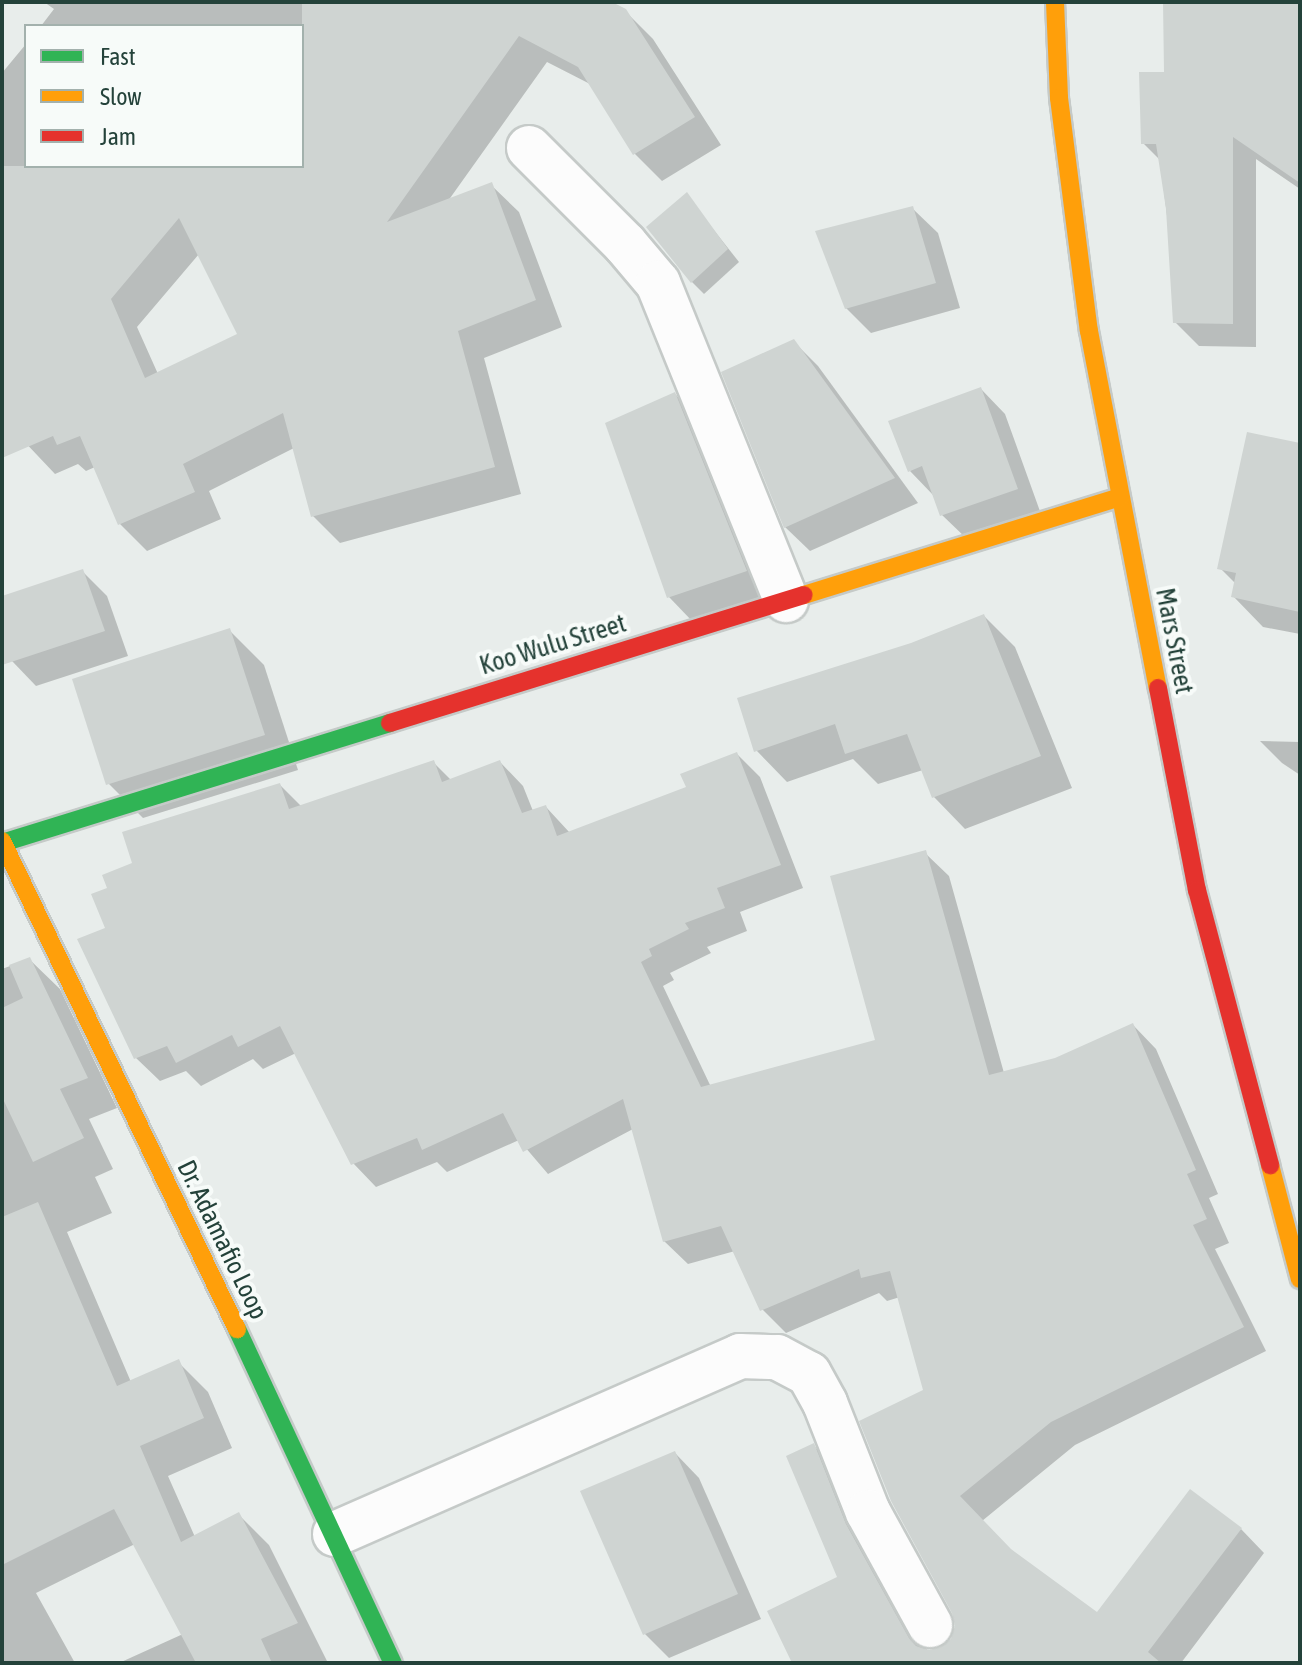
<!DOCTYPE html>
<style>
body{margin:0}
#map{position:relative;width:1302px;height:1665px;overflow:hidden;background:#e8edeb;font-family:"Asap Condensed",sans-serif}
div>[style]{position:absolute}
.shadow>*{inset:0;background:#0003}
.building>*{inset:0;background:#cfd4d2}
.roads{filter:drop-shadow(2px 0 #c5cac8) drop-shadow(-2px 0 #c5cac8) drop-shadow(0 2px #c5cac8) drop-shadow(0 -2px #c5cac8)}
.street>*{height:44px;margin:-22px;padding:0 22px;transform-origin:22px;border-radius:22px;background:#fcfcfc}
.fast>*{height:18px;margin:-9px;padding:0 9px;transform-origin:9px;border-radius:9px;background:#30b455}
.slow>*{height:18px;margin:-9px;padding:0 9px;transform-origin:9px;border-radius:9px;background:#ff9f0a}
.jam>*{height:18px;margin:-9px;padding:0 9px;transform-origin:9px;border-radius:9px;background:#e5322d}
span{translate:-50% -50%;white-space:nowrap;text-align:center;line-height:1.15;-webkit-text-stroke:8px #f7fbf9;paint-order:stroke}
.street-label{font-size:26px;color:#24423a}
.frame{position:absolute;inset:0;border:4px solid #24423a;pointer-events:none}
.legend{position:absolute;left:24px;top:24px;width:280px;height:144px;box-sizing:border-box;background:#f7fbf9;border:2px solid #a3b1ad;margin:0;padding:10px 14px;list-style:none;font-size:24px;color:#24423a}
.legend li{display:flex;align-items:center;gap:16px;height:40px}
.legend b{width:40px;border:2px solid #a3b1ad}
</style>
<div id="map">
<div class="shadow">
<div style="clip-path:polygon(evenodd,44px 2px,608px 2px,625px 11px,653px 39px,721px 145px,662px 181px,635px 154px,592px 85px,547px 62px,448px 201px,491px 185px,519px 212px,562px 327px,484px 358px,521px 494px,340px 543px,313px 516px,294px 448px,209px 491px,221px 519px,147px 551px,120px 524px,95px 467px,86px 471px,78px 464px,55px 474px,2px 418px,2px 73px,26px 44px,26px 166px,302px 166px,302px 26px,41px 26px,54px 9px,44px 2px,199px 254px,240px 335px,158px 374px,137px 327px,199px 254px)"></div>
<div style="clip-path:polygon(1165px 2px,1300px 2px,1300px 189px,1256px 159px,1256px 347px,1199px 346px,1175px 322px,1173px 263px,1160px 160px,1143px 143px,1166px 74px)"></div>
<div style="clip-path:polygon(686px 195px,739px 262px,704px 294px,692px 282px)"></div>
<div style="clip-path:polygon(913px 209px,938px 233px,960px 308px,871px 333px,846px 308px)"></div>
<div style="clip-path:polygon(793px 341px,818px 366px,918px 503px,810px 551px,785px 527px)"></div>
<div style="clip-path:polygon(981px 389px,1005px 414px,1041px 514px,967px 539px,942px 515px,934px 496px,910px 471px)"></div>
<div style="clip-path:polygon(675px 394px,699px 419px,770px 596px,693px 622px,669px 597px)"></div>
<div style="clip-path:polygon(1300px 445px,1300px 634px,1263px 627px,1233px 596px,1236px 584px,1220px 568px)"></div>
<div style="clip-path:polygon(82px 571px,107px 596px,128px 656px,36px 686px,12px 661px,2px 632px,2px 598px)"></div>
<div style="clip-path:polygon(984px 616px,1015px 647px,1072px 788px,965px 829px,934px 797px,923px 770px,878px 784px,853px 759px,787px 782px,756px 750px,912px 645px)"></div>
<div style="clip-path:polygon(229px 630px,264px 665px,298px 770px,143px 818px,108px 783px)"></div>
<div style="clip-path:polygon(1260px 741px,1300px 742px,1300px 775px,1282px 763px)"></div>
<div style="clip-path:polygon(737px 754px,760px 777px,803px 888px,740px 912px,747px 931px,707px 947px,711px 953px,670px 973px,674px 980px,663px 986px,711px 1087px,877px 1041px,925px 853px,949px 876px,1004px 1073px,1055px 1060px,1133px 1025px,1156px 1049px,1218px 1194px,1209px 1198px,1229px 1243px,1215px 1249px,1266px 1351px,1075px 1445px,982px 1521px,1014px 1554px,1098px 1614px,1241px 1529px,1264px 1553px,1181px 1663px,795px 1663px,839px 1578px,813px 1445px,837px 1469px,869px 1550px,928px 1652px,942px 1649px,953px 1640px,957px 1626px,926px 1391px,900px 1297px,887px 1301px,879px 1293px,786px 1333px,762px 1309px,735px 1251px,688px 1264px,664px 1241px,633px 1129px,548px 1174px,519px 1140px,447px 1172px,437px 1162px,376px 1187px,353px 1163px,296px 1053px,263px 1069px,253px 1059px,201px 1086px,186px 1071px,160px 1081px,136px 1058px,107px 929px,109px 889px,134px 864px,280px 785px,302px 807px,433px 762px,452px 781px,500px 762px,523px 786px,533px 811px,546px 807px,570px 833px,688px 788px)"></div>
<div style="clip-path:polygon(29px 959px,60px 989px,117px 1108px,89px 1119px,113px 1169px,95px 1177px,112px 1213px,67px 1232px,131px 1382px,178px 1362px,208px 1392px,232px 1448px,168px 1476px,195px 1537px,239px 1515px,269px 1545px,328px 1663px,119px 1663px,183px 1634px,135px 1544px,36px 1593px,75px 1663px,2px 1663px,2px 969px)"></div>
<div style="clip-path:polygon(675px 1453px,699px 1478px,761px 1619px,669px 1658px,645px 1634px)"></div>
</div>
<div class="building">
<div style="clip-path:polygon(evenodd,302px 2px,612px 2px,626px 9px,695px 117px,633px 155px,578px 67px,519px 36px,387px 222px,492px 182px,536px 300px,458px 331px,495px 467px,311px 517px,283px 413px,183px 464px,195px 492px,118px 525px,80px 436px,57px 445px,53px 436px,2px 458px,2px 166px,302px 166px,302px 2px,179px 218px,237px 334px,145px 378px,111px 299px,179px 218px)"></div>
<div style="clip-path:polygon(1163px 2px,1300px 2px,1300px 183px,1233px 137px,1233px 324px,1173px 323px,1166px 209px,1156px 144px,1141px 144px,1139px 72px,1164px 72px)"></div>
<div style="clip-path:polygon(687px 192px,728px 249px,691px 283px,646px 227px)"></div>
<div style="clip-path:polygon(913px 206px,936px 283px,845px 309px,815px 231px)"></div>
<div style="clip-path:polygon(794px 339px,895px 478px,784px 528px,721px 372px)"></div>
<div style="clip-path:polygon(981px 387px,1018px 489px,940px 516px,922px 466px,908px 472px,888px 421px)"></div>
<div style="clip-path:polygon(675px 392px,747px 571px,667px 598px,605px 423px)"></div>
<div style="clip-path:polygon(1247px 432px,1300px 443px,1300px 612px,1231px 597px,1236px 573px,1217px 569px)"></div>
<div style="clip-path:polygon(83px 569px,105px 631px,2px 665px,2px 596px)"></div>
<div style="clip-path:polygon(984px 614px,1041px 756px,932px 798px,907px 734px,845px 754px,835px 724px,754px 752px,737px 698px,911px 643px)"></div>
<div style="clip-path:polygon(230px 628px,265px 735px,106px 785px,72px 679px)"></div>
<div style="clip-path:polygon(737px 752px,781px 865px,717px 888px,725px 908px,685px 923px,689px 929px,649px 949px,652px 956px,641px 962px,701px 1087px,875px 1040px,830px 876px,926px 850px,989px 1075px,1055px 1058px,1133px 1023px,1196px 1170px,1187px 1174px,1207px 1219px,1193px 1225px,1244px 1327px,1051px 1422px,960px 1496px,1011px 1549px,1097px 1612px,1190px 1489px,1242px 1528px,1148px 1652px,1161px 1663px,792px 1663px,767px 1611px,837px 1577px,786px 1456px,814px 1443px,846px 1524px,909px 1638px,916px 1646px,929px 1650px,941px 1647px,951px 1639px,955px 1626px,952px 1613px,891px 1501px,859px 1421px,923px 1390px,890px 1271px,861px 1278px,859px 1269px,760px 1311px,721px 1226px,663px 1242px,623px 1099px,523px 1152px,503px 1113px,422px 1150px,417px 1138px,351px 1165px,280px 1026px,238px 1047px,232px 1035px,176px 1063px,167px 1046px,134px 1059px,77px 939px,105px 928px,91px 894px,107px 888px,102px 875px,132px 863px,122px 832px,280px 783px,289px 809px,434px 760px,442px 782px,500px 760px,522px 813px,546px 805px,557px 836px,686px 787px,680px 774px)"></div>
<div style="clip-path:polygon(30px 957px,88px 1078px,60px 1089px,84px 1138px,33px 1162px,2px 1097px,2px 1008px,23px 998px,9px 965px)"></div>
<div style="clip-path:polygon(38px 1202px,117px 1386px,179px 1359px,204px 1418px,140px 1446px,181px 1542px,239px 1512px,298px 1623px,261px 1639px,272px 1663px,196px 1663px,114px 1509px,2px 1565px,2px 1217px)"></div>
<div style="clip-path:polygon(675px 1451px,738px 1594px,643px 1635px,580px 1491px)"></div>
</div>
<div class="roads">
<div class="street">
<div style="left:529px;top:148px;width:136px;rotate:45deg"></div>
<div style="left:625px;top:244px;width:51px;rotate:49.8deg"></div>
<div style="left:658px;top:283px;width:342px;rotate:68deg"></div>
<div style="left:335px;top:1534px;width:442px;rotate:-23.7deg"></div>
<div style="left:740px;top:1356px;width:37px;rotate:2deg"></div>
<div style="left:777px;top:1357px;width:36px;rotate:28deg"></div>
<div style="left:809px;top:1374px;width:33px;rotate:61deg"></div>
<div style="left:825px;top:1403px;width:117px;rotate:68.5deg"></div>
<div style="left:868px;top:1512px;width:129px;rotate:61.2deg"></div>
</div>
<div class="fast">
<div style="left:2px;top:843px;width:406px;rotate:-17.2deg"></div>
<div style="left:237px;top:1329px;width:369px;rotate:65deg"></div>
</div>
<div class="slow">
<div style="left:1055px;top:2px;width:96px;rotate:87.6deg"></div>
<div style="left:1059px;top:98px;width:235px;rotate:82.7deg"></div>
<div style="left:1089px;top:331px;width:364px;rotate:79.1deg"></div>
<div style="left:804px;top:595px;width:331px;rotate:-17.2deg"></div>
<div style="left:2px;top:841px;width:542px;rotate:64.29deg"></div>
<div style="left:1270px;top:1165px;width:118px;rotate:75.3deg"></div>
</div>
<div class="jam">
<div style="left:1158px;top:688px;width:206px;rotate:79.1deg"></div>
<div style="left:1197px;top:890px;width:285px;rotate:75.1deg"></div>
<div style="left:390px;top:723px;width:433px;rotate:-17.2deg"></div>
</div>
</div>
<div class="street-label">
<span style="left:1174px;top:641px;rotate:79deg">Mars Street</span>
<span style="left:553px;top:645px;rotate:-17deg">Koo Wulu Street</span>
<span style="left:222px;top:1240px;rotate:64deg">Dr. Adamafio Loop</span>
</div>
<div class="frame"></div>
<ul class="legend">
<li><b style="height:10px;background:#30b455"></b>Fast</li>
<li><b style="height:10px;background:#ff9f0a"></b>Slow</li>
<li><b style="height:10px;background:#e5322d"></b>Jam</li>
</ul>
</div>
